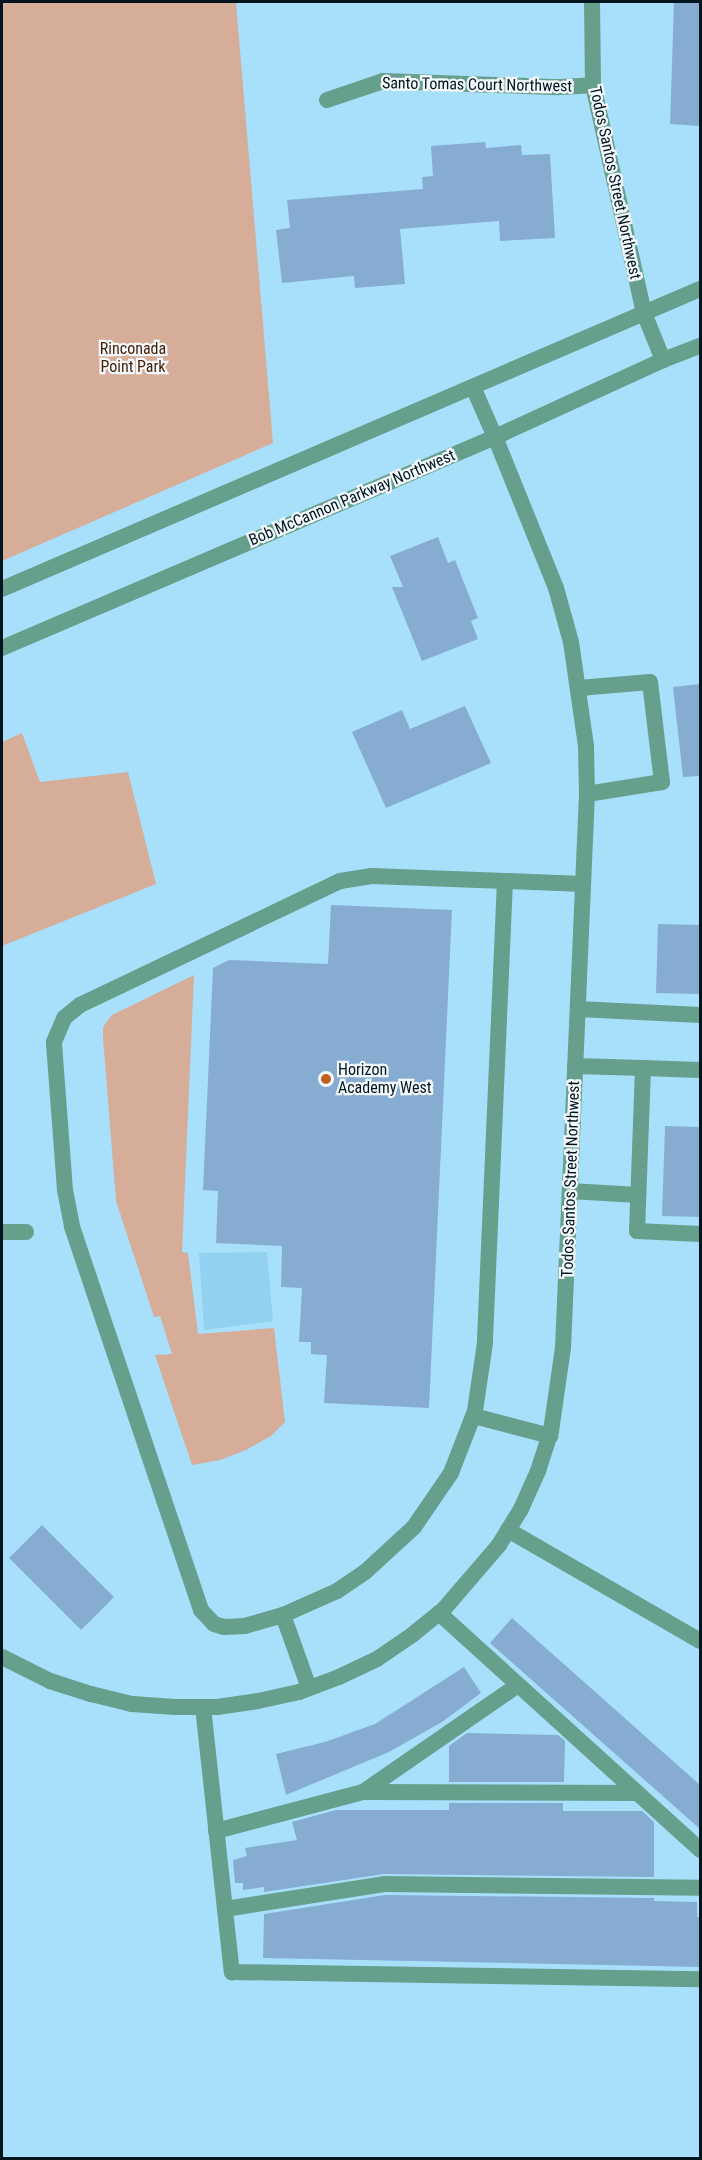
<!DOCTYPE html>
<style>
body{margin:0}
#map{position:relative;width:702px;height:2160px;overflow:hidden;background:#a8e0fc;font-family:"Roboto Condensed",sans-serif}
div>[style]{position:absolute}
.built>*{inset:0;background:#92d1ef}
.green>*{inset:0;background:#d5ad98}
.building>*{inset:0;background:#86acd2}
.service>*{height:16px;margin:-8px;padding:0 8px;transform-origin:8px;border-radius:8px;background:#669f8b}
.minor>*{height:16px;margin:-8px;padding:0 8px;transform-origin:8px;border-radius:8px;background:#669f8b}
.tertiary>*{height:16px;margin:-8px;padding:0 8px;transform-origin:8px;border-radius:8px;background:#669f8b}
.dots>*{width:16px;height:16px;translate:-50% -50%;box-sizing:border-box;border:3px solid #f3f9fc;border-radius:50%}
span{translate:-50% -50%;white-space:nowrap;text-align:center;line-height:1.15;-webkit-text-stroke:4.5px #f3f9fc;paint-order:stroke}
.street-label{font-size:16px;color:#01151e}
.park-label{font-size:16px;color:#461d03}
.poi-label{font-size:16px;color:#01151e}
.left{translate:0 -50%;text-align:left}
.frame{position:absolute;inset:0;border:3px solid #01151e;pointer-events:none}
</style>
<div id="map">
<div class="built">
<div style="clip-path:polygon(267px 1252px,273px 1321px,204px 1330px,199px 1253px)"></div>
</div>
<div class="green">
<div style="clip-path:polygon(2px 2px,236px 2px,273px 443px,2px 561px)"></div>
<div style="clip-path:polygon(22px 733px,40px 782px,128px 772px,156px 884px,2px 946px,2px 742px)"></div>
<div style="clip-path:polygon(194px 975px,182px 1252px,188px 1253px,198px 1334px,274px 1328px,285px 1422px,271px 1436px,246px 1450px,220px 1460px,192px 1465px,155px 1355px,172px 1354px,160px 1316px,154px 1317px,116px 1201px,103px 1038px,103px 1027px,112px 1015px)"></div>
</div>
<div class="building">
<div style="clip-path:polygon(674px 2px,700px 2px,700px 126px,670px 124px)"></div>
<div style="clip-path:polygon(485px 142px,486px 148px,521px 145px,522px 155px,550px 154px,555px 238px,500px 241px,499px 221px,400px 229px,405px 284px,355px 288px,354px 276px,282px 283px,276px 230px,290px 228px,287px 200px,423px 189px,422px 177px,433px 176px,431px 146px)"></div>
<div style="clip-path:polygon(438px 537px,448px 563px,455px 560px,478px 618px,471px 621px,478px 639px,422px 661px,392px 587px,403px 587px,390px 556px)"></div>
<div style="clip-path:polygon(700px 684px,700px 776px,683px 777px,673px 687px)"></div>
<div style="clip-path:polygon(465px 706px,491px 763px,386px 808px,352px 732px,402px 710px,410px 729px)"></div>
<div style="clip-path:polygon(331px 905px,452px 910px,429px 1408px,324px 1403px,327px 1355px,311px 1354px,311px 1342px,299px 1342px,302px 1288px,281px 1287px,282px 1246px,216px 1243px,218px 1191px,203px 1190px,213px 968px,229px 960px,328px 964px)"></div>
<div style="clip-path:polygon(658px 924px,700px 925px,700px 994px,656px 993px)"></div>
<div style="clip-path:polygon(665px 1126px,700px 1127px,700px 1217px,662px 1216px)"></div>
<div style="clip-path:polygon(42px 1525px,114px 1597px,81px 1630px,9px 1558px)"></div>
<div style="clip-path:polygon(512px 1618px,700px 1785px,700px 1829px,490px 1643px)"></div>
<div style="clip-path:polygon(464px 1667px,481px 1693px,442px 1722px,389px 1752px,286px 1795px,276px 1754px,325px 1742px,375px 1724px)"></div>
<div style="clip-path:polygon(467px 1733px,558px 1735px,565px 1741px,564px 1782px,449px 1782px,449px 1746px)"></div>
<div style="clip-path:polygon(449px 1803px,563px 1803px,563px 1811px,642px 1811px,654px 1822px,654px 1877px,384px 1874px,264px 1892px,264px 1887px,243px 1890px,243px 1883px,235px 1883px,233px 1860px,247px 1856px,245px 1848px,297px 1840px,292px 1822px,336px 1810px,449px 1810px)"></div>
<div style="clip-path:polygon(385px 1895px,654px 1898px,654px 1901px,697px 1902px,697px 1917px,700px 1917px,700px 1967px,263px 1958px,264px 1914px)"></div>
</div>
<div class="service">
<div style="left:579px;top:688px;width:71px;rotate:-4.8deg"></div>
<div style="left:650px;top:682px;width:101px;rotate:83.2deg"></div>
<div style="left:662px;top:782px;width:76px;rotate:170.9deg"></div>
<div style="left:505px;top:881px;width:78px;rotate:2.2deg"></div>
<div style="left:578px;top:1009px;width:122px;rotate:2.8deg"></div>
<div style="left:575px;top:1066px;width:68px;rotate:1.7deg"></div>
<div style="left:700px;top:1070px;width:57px;rotate:-178deg"></div>
<div style="left:643px;top:1068px;width:163px;rotate:92.1deg"></div>
<div style="left:637px;top:1231px;width:63px;rotate:2.7deg"></div>
<div style="left:570px;top:1191px;width:68px;rotate:3.4deg"></div>
<div style="left:2px;top:1232px;width:24px"></div>
<div style="left:474px;top:1416px;width:79px;rotate:14.7deg"></div>
<div style="left:508px;top:1530px;width:222px;rotate:30deg"></div>
<div style="left:439px;top:1613px;width:353px;rotate:42.2deg"></div>
<div style="left:283px;top:1615px;width:40px;rotate:164deg"></div>
<div style="left:245px;top:1626px;width:21px;rotate:177deg"></div>
<div style="left:224px;top:1627px;width:10px;rotate:-163deg"></div>
<div style="left:214px;top:1624px;width:19px;rotate:-133deg"></div>
<div style="left:201px;top:1610px;width:405px;rotate:-108.6deg"></div>
<div style="left:72px;top:1226px;width:37px;rotate:-101deg"></div>
<div style="left:65px;top:1190px;width:148px;rotate:-94.3deg"></div>
<div style="left:54px;top:1042px;width:26px;rotate:-67deg"></div>
<div style="left:64px;top:1018px;width:21px;rotate:-39deg"></div>
<div style="left:80px;top:1005px;width:288px;rotate:-25.5deg"></div>
<div style="left:340px;top:881px;width:32px;rotate:-9deg"></div>
<div style="left:372px;top:876px;width:133px;rotate:2.2deg"></div>
<div style="left:505px;top:881px;width:462px;rotate:92.5deg"></div>
<div style="left:485px;top:1343px;width:69px;rotate:98.4deg"></div>
<div style="left:475px;top:1411px;width:66px;rotate:111.2deg"></div>
<div style="left:451px;top:1473px;width:65px;rotate:124.4deg"></div>
<div style="left:414px;top:1527px;width:67px;rotate:137.4deg"></div>
<div style="left:365px;top:1572px;width:34px;rotate:146deg"></div>
<div style="left:337px;top:1591px;width:59px;rotate:156deg"></div>
<div style="left:283px;top:1615px;width:77px;rotate:70.4deg"></div>
<div style="left:203px;top:1707px;width:267px;rotate:83.8deg"></div>
<div style="left:232px;top:1972px;width:468px;rotate:0.9deg"></div>
<div style="left:363px;top:1792px;width:274px;rotate:0.2deg"></div>
<div style="left:216px;top:1831px;width:152px;rotate:-14.9deg"></div>
<div style="left:363px;top:1792px;width:188px;rotate:-34.6deg"></div>
<div style="left:225px;top:1909px;width:161px;rotate:-8.9deg"></div>
<div style="left:384px;top:1884px;width:316px;rotate:0.7deg"></div>
</div>
<div class="minor">
<div style="left:592px;top:2px;width:83px;rotate:89.3deg"></div>
<div style="left:593px;top:85px;width:234px;rotate:77.4deg"></div>
<div style="left:644px;top:313px;width:51px;rotate:68deg"></div>
<div style="left:327px;top:100px;width:59px;rotate:-18.7deg"></div>
<div style="left:383px;top:81px;width:176px;rotate:2deg"></div>
<div style="left:559px;top:87px;width:34px;rotate:-3deg"></div>
<div style="left:2px;top:1657px;width:54px;rotate:26.6deg"></div>
<div style="left:50px;top:1681px;width:43px;rotate:17.6deg"></div>
<div style="left:91px;top:1694px;width:42px;rotate:13.7deg"></div>
<div style="left:132px;top:1704px;width:43px;rotate:4deg"></div>
<div style="left:175px;top:1707px;width:42px"></div>
<div style="left:217px;top:1707px;width:41px;rotate:-8.3deg"></div>
<div style="left:258px;top:1701px;width:42px;rotate:-12.4deg"></div>
<div style="left:299px;top:1692px;width:43px;rotate:-20.6deg"></div>
<div style="left:339px;top:1677px;width:42px;rotate:-25.3deg"></div>
<div style="left:377px;top:1659px;width:42px;rotate:-34.4deg"></div>
<div style="left:412px;top:1635px;width:41px;rotate:-39.1deg"></div>
<div style="left:444px;top:1609px;width:84px;rotate:-49.3deg"></div>
<div style="left:499px;top:1545px;width:42px;rotate:-58.6deg"></div>
<div style="left:521px;top:1509px;width:42px;rotate:-65.9deg"></div>
<div style="left:538px;top:1471px;width:42px;rotate:-72deg"></div>
<div style="left:551px;top:1431px;width:84px;rotate:-81.8deg"></div>
<div style="left:563px;top:1348px;width:555px;rotate:-87.52deg"></div>
<div style="left:587px;top:794px;width:48px;rotate:-91.2deg"></div>
<div style="left:586px;top:746px;width:105px;rotate:-98.2deg"></div>
<div style="left:571px;top:642px;width:56px;rotate:-105.5deg"></div>
<div style="left:556px;top:588px;width:163px;rotate:-112deg"></div>
</div>
<div class="tertiary">
<div style="left:473px;top:387px;width:55px;rotate:66.3deg"></div>
<div style="left:2px;top:589px;width:760px;rotate:-23.26deg"></div>
<div style="left:2px;top:648px;width:536px;rotate:-23.17deg"></div>
<div style="left:495px;top:437px;width:185px;rotate:-24.6deg"></div>
<div style="left:663px;top:360px;width:40px;rotate:-21deg"></div>
</div>
<div class="dots">
<div style="left:326px;top:1079px;background:#c05f1e"></div>
</div>
<div class="street-label">
<span style="left:477px;top:85px;rotate:1deg">Santo Tomas Court Northwest</span>
<span style="left:615px;top:183px;rotate:78deg">Todos Santos Street Northwest</span>
<span style="left:352px;top:498px;rotate:-23deg">Bob McCannon Parkway Northwest</span>
<span style="left:571px;top:1179px;rotate:-88deg">Todos Santos Street Northwest</span>
</div>
<div class="park-label">
<span style="left:133px;top:358px">Rinconada<br>Point Park</span>
</div>
<div class="poi-label">
<span class="left" style="left:338px;top:1079px">Horizon<br>Academy West</span>
</div>
<div class="frame"></div>
</div>
